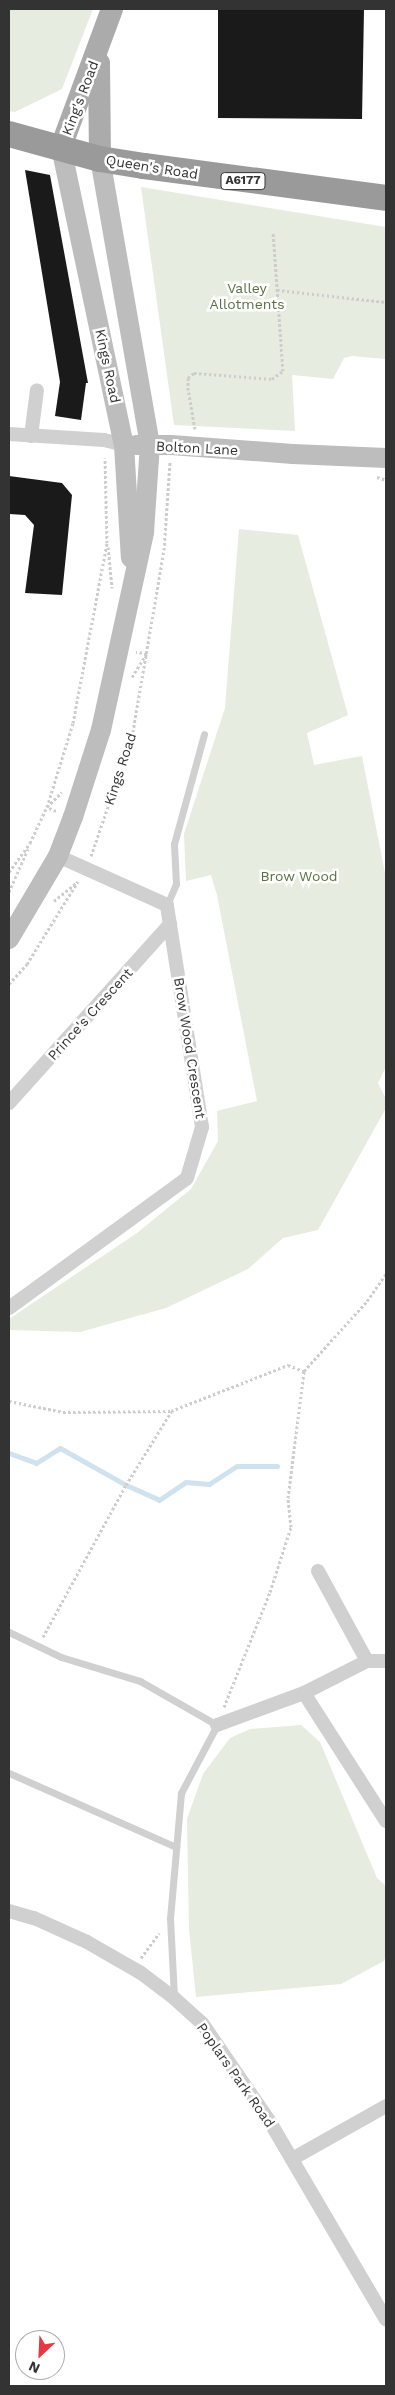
<!DOCTYPE html>
<style>
body{margin:0}
#map{position:relative;width:395px;height:2395px;overflow:hidden;background:#fff;font-family:"Work Sans",sans-serif}
div>[style]{position:absolute}
.green>*{inset:0;background:#e6ecdf}
.stream>*{height:5px;margin:-2.5px;padding:0 2.5px;transform-origin:2.5px;border-radius:2.5px;background:#cfe2ee}
.building>*{inset:0;background:#1a1a1a}
.path>*{height:3px;margin-top:-1.5px;transform-origin:0;background:repeating-linear-gradient(90deg,#cdcdcd 0 2.5px,transparent 0 5px)}
.lane>*{height:7px;margin:-3.5px;padding:0 3.5px;transform-origin:3.5px;border-radius:3.5px;background:#d0d0d0}
.street>*{height:14px;margin:-7px;padding:0 7px;transform-origin:7px;border-radius:7px;background:#d0d0d0}
.secondary>*{height:20px;margin:-10px;padding:0 10px;transform-origin:10px;border-radius:10px;background:#bdbdbd}
.primary>*{height:22px;margin:-11px;padding:0 11px;transform-origin:11px;border-radius:11px;background:#ababab}
.highway>*{height:26px;margin:-13px;padding:0 13px;transform-origin:13px;border-radius:13px;background:#9a9a9a}
span{translate:-50% -50%;white-space:nowrap;text-align:center;line-height:1.15;-webkit-text-stroke:5px #fff;paint-order:stroke}
.shield-label span{padding:1px 4px;background:#fff;border:1px solid;border-radius:4px;-webkit-text-stroke-width:0}
.shield-label{font-size:12px;color:#333;font-weight:700}
.street-label{font-size:14px;color:#333}
.park-label{font-size:14px;color:#56703f}
.frame{position:absolute;inset:0;border:10px solid #333;pointer-events:none}
.north{position:absolute;left:15px;top:2330px;width:50px;height:50px;box-sizing:border-box;background:#fff;border:1px solid #adadad;border-radius:50%;rotate:205deg;font-size:14px;font-weight:700;line-height:20px;text-align:center;color:#333}
.north::after{content:'';display:block;margin:auto;width:18px;height:22px;background:#e63946;clip-path:polygon(50% 0,100% 100%,50% 72%,0 100%)}
</style>
<div id="map">
<div class="green">
<div style="clip-path:polygon(9px 9px,93px 9px,62px 89px,15px 112px,9px 111px)"></div>
<div style="clip-path:polygon(141px 187px,386px 227px,386px 359px,352px 356px,344px 358px,333px 379px,292px 375px,295px 431px,174px 425px)"></div>
<div style="clip-path:polygon(239px 529px,298px 535px,348px 715px,307px 733px,314px 765px,362px 756px,386px 878px,386px 1067px,378px 1083px,386px 1099px,386px 1108px,318px 1230px,283px 1238px,248px 1269px,166px 1308px,80px 1332px,9px 1330px,9px 1319px,137px 1233px,191px 1189px,218px 1141px,217px 1111px,257px 1101px,217px 895px,211px 875px,186px 881px,184px 834px,225px 708px)"></div>
<div style="clip-path:polygon(301px 1725px,320px 1742px,377px 1878px,386px 1886px,386px 1955px,384px 1961px,341px 1984px,196px 1997px,189px 1929px,187px 1819px,203px 1774px,230px 1738px,250px 1729px)"></div>
</div>
<div class="stream">
<div style="left:9px;top:1453px;width:29px;rotate:20deg"></div>
<div style="left:36px;top:1463px;width:28px;rotate:-32deg"></div>
<div style="left:60px;top:1448px;width:76px;rotate:29.3deg"></div>
<div style="left:126px;top:1485px;width:36px;rotate:24deg"></div>
<div style="left:159px;top:1500px;width:32px;rotate:-34deg"></div>
<div style="left:186px;top:1482px;width:23px;rotate:5deg"></div>
<div style="left:209px;top:1484px;width:33px;rotate:-33deg"></div>
<div style="left:237px;top:1466px;width:40px"></div>
</div>
<div class="building">
<div style="clip-path:polygon(218px 9px,364px 9px,362px 119px,218px 118px)"></div>
<div style="clip-path:polygon(25px 170px,50px 175px,88px 383px,86px 383px,81px 420px,55px 416px,60px 382px)"></div>
<div style="clip-path:polygon(9px 476px,62px 483px,72px 495px,62px 595px,25px 593px,34px 525px,25px 515px,9px 514px)"></div>
</div>
<div class="path">
<div style="left:277px;top:290px;width:110px;rotate:6.3deg"></div>
<div style="left:195px;top:429px;width:40px;rotate:-100deg"></div>
<div style="left:188px;top:390px;width:12px;rotate:-90deg"></div>
<div style="left:188px;top:378px;width:8px;rotate:-40deg"></div>
<div style="left:194px;top:373px;width:78px;rotate:4.4deg"></div>
<div style="left:272px;top:379px;width:14px;rotate:-36deg"></div>
<div style="left:283px;top:371px;width:139px;rotate:-94.1deg"></div>
<div style="left:377px;top:477px;width:9px;rotate:18deg"></div>
<div style="left:108px;top:547px;width:41px;rotate:84.4deg"></div>
<div style="left:132px;top:677px;width:28px;rotate:-58deg"></div>
<div style="left:147px;top:653px;width:11px;rotate:-175deg"></div>
<div style="left:56px;top:811px;width:10px;rotate:-156deg"></div>
<div style="left:47px;top:807px;width:21px;rotate:-45deg"></div>
<div style="left:91px;top:856px;width:126px;rotate:-71deg"></div>
<div style="left:132px;top:737px;width:190px;rotate:-80.3deg"></div>
<div style="left:164px;top:550px;width:88px;rotate:-86.1deg"></div>
<div style="left:9px;top:872px;width:36px;rotate:-54deg"></div>
<div style="left:30px;top:843px;width:40px;rotate:-65deg"></div>
<div style="left:47px;top:807px;width:88px;rotate:-72.8deg"></div>
<div style="left:73px;top:723px;width:183px;rotate:-79.3deg"></div>
<div style="left:107px;top:543px;width:85px;rotate:-91.3deg"></div>
<div style="left:9px;top:892px;width:47px;rotate:-66.2deg"></div>
<div style="left:54px;top:901px;width:28px;rotate:-39deg"></div>
<div style="left:9px;top:984px;width:27px;rotate:-48deg"></div>
<div style="left:27px;top:964px;width:97px;rotate:-58.4deg"></div>
<div style="left:9px;top:1401px;width:55px;rotate:11.5deg"></div>
<div style="left:63px;top:1412px;width:108px;rotate:-0.5deg"></div>
<div style="left:171px;top:1411px;width:126px;rotate:-21.5deg"></div>
<div style="left:288px;top:1365px;width:17px;rotate:21deg"></div>
<div style="left:304px;top:1371px;width:94px;rotate:-48deg"></div>
<div style="left:367px;top:1301px;width:33px;rotate:-55deg"></div>
<div style="left:43px;top:1637px;width:173px;rotate:-61.4deg"></div>
<div style="left:126px;top:1485px;width:86px;rotate:-58.3deg"></div>
<div style="left:224px;top:1707px;width:124px;rotate:-68.2deg"></div>
<div style="left:270px;top:1592px;width:68px;rotate:-72.1deg"></div>
<div style="left:291px;top:1527px;width:29px;rotate:-96deg"></div>
<div style="left:288px;top:1498px;width:128px;rotate:-82.8deg"></div>
<div style="left:141px;top:1958px;width:31px;rotate:-54deg"></div>
</div>
<div class="lane">
<div style="left:167px;top:905px;width:23px;rotate:-67deg"></div>
<div style="left:176px;top:884px;width:40px;rotate:-92.9deg"></div>
<div style="left:174px;top:844px;width:114px;rotate:-74.7deg"></div>
<div style="left:9px;top:1632px;width:58px;rotate:25.7deg"></div>
<div style="left:61px;top:1657px;width:83px;rotate:16.9deg"></div>
<div style="left:140px;top:1681px;width:89px;rotate:29.7deg"></div>
<div style="left:217px;top:1725px;width:77px;rotate:117.9deg"></div>
<div style="left:181px;top:1793px;width:125px;rotate:95deg"></div>
<div style="left:170px;top:1918px;width:79px;rotate:87.1deg"></div>
<div style="left:9px;top:1773px;width:183px;rotate:23.9deg"></div>
</div>
<div class="street">
<div style="left:9px;top:434px;width:95px;rotate:3.6deg"></div>
<div style="left:104px;top:440px;width:21px;rotate:14deg"></div>
<div style="left:31px;top:436px;width:46px;rotate:-82.6deg"></div>
<div style="left:9px;top:1103px;width:241px;rotate:-48deg"></div>
<div style="left:9px;top:1308px;width:220px;rotate:-36.1deg"></div>
<div style="left:187px;top:1178px;width:53px;rotate:-73.6deg"></div>
<div style="left:202px;top:1127px;width:225px;rotate:-99deg"></div>
<div style="left:167px;top:905px;width:120px;rotate:-155.8deg"></div>
<div style="left:318px;top:1571px;width:102px;rotate:61.4deg"></div>
<div style="left:304px;top:1693px;width:152px;rotate:57.4deg"></div>
<div style="left:217px;top:1725px;width:93px;rotate:-20.2deg"></div>
<div style="left:304px;top:1693px;width:71px;rotate:-26.9deg"></div>
<div style="left:367px;top:1661px;width:19px"></div>
<div style="left:9px;top:1911px;width:26px;rotate:16deg"></div>
<div style="left:34px;top:1918px;width:58px;rotate:24.4deg"></div>
<div style="left:87px;top:1942px;width:62px;rotate:29.9deg"></div>
<div style="left:141px;top:1973px;width:41px;rotate:37.1deg"></div>
<div style="left:174px;top:1998px;width:38px;rotate:42deg"></div>
<div style="left:202px;top:2023px;width:120px;rotate:55.5deg"></div>
<div style="left:270px;top:2122px;width:229px;rotate:59.6deg"></div>
<div style="left:292px;top:2159px;width:108px;rotate:-29.4deg"></div>
</div>
<div class="secondary">
<div style="left:61px;top:147px;width:305px;rotate:78.1deg"></div>
<div style="left:124px;top:445px;width:113px;rotate:86.5deg"></div>
<div style="left:136px;top:445px;width:35px"></div>
<div style="left:171px;top:445px;width:122px;rotate:4.2deg"></div>
<div style="left:293px;top:454px;width:93px;rotate:2.5deg"></div>
<div style="left:9px;top:939px;width:96px;rotate:-59.4deg"></div>
<div style="left:58px;top:856px;width:42px;rotate:-69deg"></div>
<div style="left:73px;top:817px;width:91px;rotate:-72.2deg"></div>
<div style="left:101px;top:730px;width:203px;rotate:-77.7deg"></div>
<div style="left:144px;top:532px;width:87px;rotate:-86.1deg"></div>
<div style="left:150px;top:445px;width:290px;rotate:-99.9deg"></div>
</div>
<div class="primary">
<div style="left:99px;top:63px;width:96px;rotate:89.4deg"></div>
<div style="left:61px;top:147px;width:147px;rotate:-69.7deg"></div>
</div>
<div class="highway">
<div style="left:9px;top:134px;width:94px;rotate:15.4deg"></div>
<div style="left:100px;top:159px;width:45px;rotate:9deg"></div>
<div style="left:144px;top:166px;width:244px;rotate:7.5deg"></div>
</div>
<div class="shield-label">
<span style="left:243px;top:181px">A6177</span>
</div>
<div class="street-label">
<span style="left:80px;top:98px;rotate:-69deg">King's Road</span>
<span style="left:152px;top:167px;rotate:9deg">Queen's Road</span>
<span style="left:108px;top:366px;rotate:78deg">Kings Road</span>
<span style="left:197px;top:448px;rotate:3deg">Bolton Lane</span>
<span style="left:120px;top:769px;rotate:-72deg">Kings Road</span>
<span style="left:90px;top:1014px;rotate:-48deg">Prince's Crescent</span>
<span style="left:190px;top:1048px;rotate:81deg">Brow Wood Crescent</span>
<span style="left:236px;top:2075px;rotate:55deg">Poplars Park Road</span>
</div>
<div class="park-label">
<span style="left:247px;top:296px">Valley<br>Allotments</span>
<span style="left:299px;top:876px">Brow Wood</span>
</div>
<div class="frame"></div>
<div class="north">N</div>
</div>
